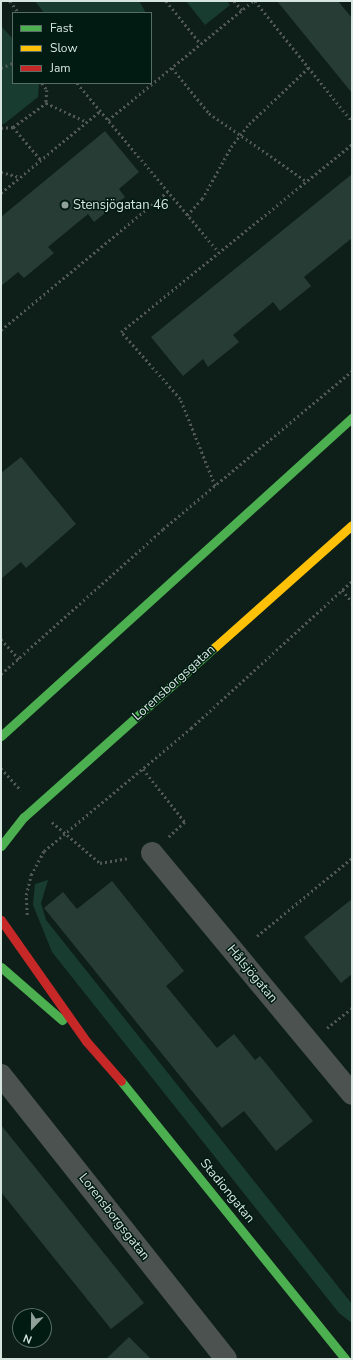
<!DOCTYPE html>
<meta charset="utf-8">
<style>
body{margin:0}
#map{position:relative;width:353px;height:1360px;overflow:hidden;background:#0e1f19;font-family:"Nunito Sans",sans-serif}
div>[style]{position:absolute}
.green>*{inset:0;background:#193c30}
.building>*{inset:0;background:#283c36}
.path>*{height:2.5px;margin-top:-1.25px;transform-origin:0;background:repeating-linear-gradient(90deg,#515855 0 2px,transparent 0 5px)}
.street>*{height:22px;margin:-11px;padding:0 11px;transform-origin:11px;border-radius:11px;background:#4b5250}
.fast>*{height:9px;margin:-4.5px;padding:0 4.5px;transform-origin:4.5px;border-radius:4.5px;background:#4caf50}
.slow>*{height:9px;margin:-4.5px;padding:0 4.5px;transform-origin:4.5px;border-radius:4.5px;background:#ffc107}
.jam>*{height:9px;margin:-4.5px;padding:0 4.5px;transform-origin:4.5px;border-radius:4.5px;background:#c62828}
.dots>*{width:11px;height:11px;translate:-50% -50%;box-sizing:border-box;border:2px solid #011b13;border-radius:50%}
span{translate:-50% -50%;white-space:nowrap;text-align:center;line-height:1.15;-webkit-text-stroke:3px #011b13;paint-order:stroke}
.poi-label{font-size:13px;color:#d7e7e0}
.left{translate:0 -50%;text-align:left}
.street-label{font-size:13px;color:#d7e7e0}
.frame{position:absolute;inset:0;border:2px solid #d7e7e0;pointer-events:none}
.legend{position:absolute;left:12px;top:12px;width:140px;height:72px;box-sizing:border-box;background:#011b13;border:1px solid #576d65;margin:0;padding:5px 7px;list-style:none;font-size:12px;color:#d7e7e0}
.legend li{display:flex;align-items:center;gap:8px;height:20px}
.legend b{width:20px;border:1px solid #576d65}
.north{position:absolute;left:12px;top:1308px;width:40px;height:40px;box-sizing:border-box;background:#011b13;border:1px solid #576d65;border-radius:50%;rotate:202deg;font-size:11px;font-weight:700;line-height:16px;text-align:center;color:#d7e7e0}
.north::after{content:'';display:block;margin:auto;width:14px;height:18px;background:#91a19a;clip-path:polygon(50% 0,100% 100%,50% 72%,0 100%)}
</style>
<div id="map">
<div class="green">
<div style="clip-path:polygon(35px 1px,139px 1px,146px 13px,44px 13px)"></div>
<div style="clip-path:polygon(186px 1px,227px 1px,230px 5px,205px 25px)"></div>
<div style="clip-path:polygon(1px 26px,13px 39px,13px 83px,39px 83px,38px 97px,4px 124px,1px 124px)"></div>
<div style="clip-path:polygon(48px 880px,41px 903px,46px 920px,352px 1304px,352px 1323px,339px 1313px,52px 952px,33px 905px,35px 884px)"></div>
</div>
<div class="building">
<div style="clip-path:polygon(277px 1px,338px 1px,352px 18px,352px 93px)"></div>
<div style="clip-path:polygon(105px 131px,139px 172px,119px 189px,125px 197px,94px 222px,88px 214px,48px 247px,54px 253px,24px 278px,18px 272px,1px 286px,1px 217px)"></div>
<div style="clip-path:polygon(352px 174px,352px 238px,304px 277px,311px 286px,280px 311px,273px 302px,233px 335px,239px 342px,208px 367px,203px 359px,183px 376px,151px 337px)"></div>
<div style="clip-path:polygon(21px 457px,76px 524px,26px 568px,21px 562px,1px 579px,1px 473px)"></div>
<div style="clip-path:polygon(112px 881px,184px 971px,166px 986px,217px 1048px,234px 1034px,255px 1060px,260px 1056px,313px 1121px,276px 1151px,244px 1111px,222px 1128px,44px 908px,63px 892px,77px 909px)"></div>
<div style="clip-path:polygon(352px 899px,352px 974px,341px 983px,304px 937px)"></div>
<div style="clip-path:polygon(1px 1125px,144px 1303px,111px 1329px,1px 1192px)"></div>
<div style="clip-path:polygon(129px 1337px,151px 1359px,106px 1359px)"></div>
</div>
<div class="path">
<div style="left:10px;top:1px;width:15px;rotate:53deg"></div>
<div style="left:166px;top:1px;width:55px;rotate:50.9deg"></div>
<div style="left:234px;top:1px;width:12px;rotate:48deg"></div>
<div style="left:255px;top:1px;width:154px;rotate:51.1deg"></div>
<div style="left:1px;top:68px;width:13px;rotate:-23deg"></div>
<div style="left:172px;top:68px;width:58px;rotate:50.6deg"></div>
<div style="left:209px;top:113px;width:118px;rotate:35deg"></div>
<div style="left:42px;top:83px;width:9px;rotate:54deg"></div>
<div style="left:47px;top:90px;width:13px;rotate:94deg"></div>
<div style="left:77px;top:83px;width:219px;rotate:50deg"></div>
<div style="left:108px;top:120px;width:188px;rotate:-39.4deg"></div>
<div style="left:13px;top:127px;width:41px;rotate:-36deg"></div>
<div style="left:46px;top:103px;width:45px;rotate:24.9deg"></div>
<div style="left:1px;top:128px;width:12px;rotate:-5deg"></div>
<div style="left:13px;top:127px;width:43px;rotate:49.7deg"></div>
<div style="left:1px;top:172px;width:20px;rotate:15deg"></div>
<div style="left:1px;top:193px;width:129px;rotate:-39.6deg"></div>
<div style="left:187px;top:215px;width:22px;rotate:-47deg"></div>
<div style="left:202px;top:199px;width:60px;rotate:-60.9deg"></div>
<div style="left:231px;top:147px;width:29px;rotate:-52deg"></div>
<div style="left:249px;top:124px;width:83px;rotate:-43.5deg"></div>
<div style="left:1px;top:330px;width:216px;rotate:-39.7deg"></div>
<div style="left:215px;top:486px;width:94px;rotate:-111.9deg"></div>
<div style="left:180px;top:399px;width:89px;rotate:-131.4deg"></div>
<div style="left:121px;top:332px;width:298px;rotate:-39.1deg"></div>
<div style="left:342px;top:590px;width:16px;rotate:50deg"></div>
<div style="left:1px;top:639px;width:27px;rotate:48deg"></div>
<div style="left:1px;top:674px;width:217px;rotate:-41.8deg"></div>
<div style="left:163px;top:529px;width:246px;rotate:-39.9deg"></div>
<div style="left:1px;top:768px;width:30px;rotate:48deg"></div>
<div style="left:143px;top:769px;width:68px;rotate:51.6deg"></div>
<div style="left:185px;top:822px;width:22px;rotate:137deg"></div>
<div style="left:52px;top:822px;width:63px;rotate:40.5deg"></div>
<div style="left:100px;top:863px;width:29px;rotate:-10deg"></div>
<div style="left:27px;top:915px;width:20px;rotate:-93deg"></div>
<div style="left:26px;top:895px;width:21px;rotate:-76deg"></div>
<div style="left:31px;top:875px;width:27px;rotate:-62deg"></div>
<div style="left:44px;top:851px;width:192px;rotate:-39.9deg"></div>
<div style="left:191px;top:728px;width:218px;rotate:-42.4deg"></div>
<div style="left:257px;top:936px;width:123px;rotate:-39.4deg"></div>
<div style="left:327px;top:1028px;width:32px;rotate:-39deg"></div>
</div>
<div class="street">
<div style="left:152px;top:853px;width:313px;rotate:50.3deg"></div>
<div style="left:1px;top:1075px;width:362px;rotate:51.6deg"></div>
</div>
<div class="fast">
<div style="left:1px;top:736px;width:474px;rotate:-42.2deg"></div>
<div style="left:1px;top:846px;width:37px;rotate:-52deg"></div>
<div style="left:24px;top:817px;width:256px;rotate:-41.7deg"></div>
<div style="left:1px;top:967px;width:81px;rotate:41deg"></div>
<div style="left:121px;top:1081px;width:357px;rotate:51.1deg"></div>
</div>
<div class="slow">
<div style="left:215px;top:647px;width:183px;rotate:-41.7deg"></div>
</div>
<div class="jam">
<div style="left:1px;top:920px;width:148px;rotate:54.9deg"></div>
<div style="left:86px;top:1041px;width:53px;rotate:48.8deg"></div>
</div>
<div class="dots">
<div style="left:65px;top:205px;background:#91a19a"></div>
</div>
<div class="poi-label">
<span class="left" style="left:73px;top:205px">Stensjögatan 46</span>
</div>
<div class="street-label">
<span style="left:174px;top:683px;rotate:-42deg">Lorensborgsgatan</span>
<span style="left:252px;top:974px;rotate:50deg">Hålsjögatan</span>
<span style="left:227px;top:1191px;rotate:51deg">Stadiongatan</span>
<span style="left:114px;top:1217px;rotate:52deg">Lorensborgsgatan</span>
</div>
<div class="frame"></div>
<ul class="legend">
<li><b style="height:5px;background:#4caf50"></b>Fast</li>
<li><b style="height:5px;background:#ffc107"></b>Slow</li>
<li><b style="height:5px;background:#c62828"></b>Jam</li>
</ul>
<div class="north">N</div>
</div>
